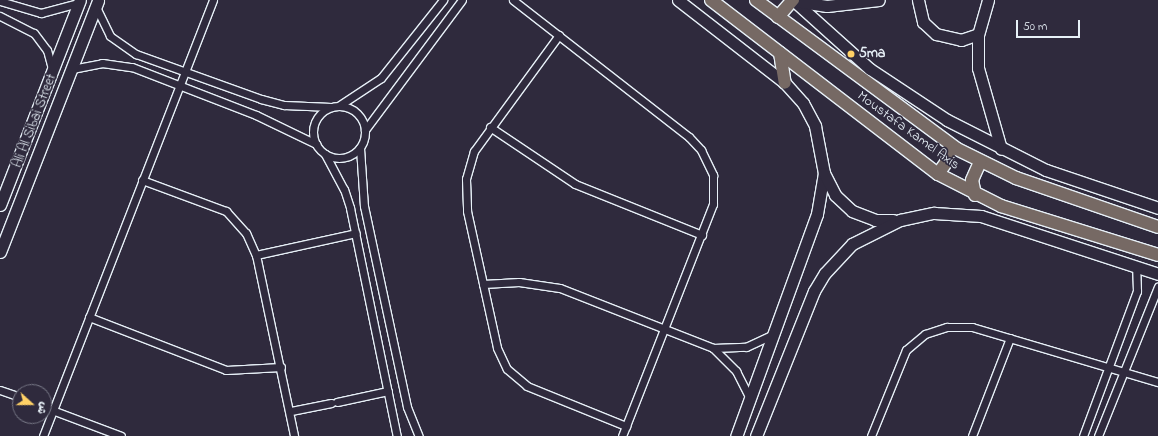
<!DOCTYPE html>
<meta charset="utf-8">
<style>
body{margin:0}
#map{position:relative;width:1158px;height:436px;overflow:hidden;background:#2f2a3d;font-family:"Indie Flower","Playpen Sans Arabic",sans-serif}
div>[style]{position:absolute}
.roads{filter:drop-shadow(1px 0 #e8f1f8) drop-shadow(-1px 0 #e8f1f8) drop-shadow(0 1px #e8f1f8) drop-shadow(0 -1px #e8f1f8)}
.street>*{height:7px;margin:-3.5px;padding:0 3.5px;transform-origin:3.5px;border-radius:3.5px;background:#2f2a3d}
.street>.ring{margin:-3.5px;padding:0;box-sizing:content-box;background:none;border:7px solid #2f2a3d;border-radius:50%}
.secondary>*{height:11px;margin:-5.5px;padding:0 5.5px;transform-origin:5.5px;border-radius:5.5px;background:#2f2a3d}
.primary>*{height:12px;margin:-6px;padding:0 6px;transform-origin:6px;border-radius:6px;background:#766964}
.dots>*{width:11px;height:11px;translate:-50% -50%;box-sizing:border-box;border:2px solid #2f2a3d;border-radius:50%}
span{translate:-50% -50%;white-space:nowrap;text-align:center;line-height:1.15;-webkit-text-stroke:3.5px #2f2a3d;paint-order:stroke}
.poi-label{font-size:14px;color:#e8f1f8;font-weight:700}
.left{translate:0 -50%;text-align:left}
.street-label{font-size:14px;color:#e8f1f8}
.north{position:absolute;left:12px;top:384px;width:40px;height:40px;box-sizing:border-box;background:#2f2a3d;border:1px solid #797a88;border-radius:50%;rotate:111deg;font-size:11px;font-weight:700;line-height:16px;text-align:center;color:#e8f1f8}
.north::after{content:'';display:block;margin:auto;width:14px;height:18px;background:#ffd166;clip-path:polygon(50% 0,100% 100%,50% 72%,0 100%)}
.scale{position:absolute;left:1016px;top:20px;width:64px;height:18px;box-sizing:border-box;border:2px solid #e8f1f8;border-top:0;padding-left:5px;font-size:12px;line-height:14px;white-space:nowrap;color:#e8f1f8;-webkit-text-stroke:3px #2f2a3d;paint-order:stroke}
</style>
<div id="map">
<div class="roads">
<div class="street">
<div style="left:513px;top:0;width:223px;rotate:37.9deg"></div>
<div style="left:689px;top:137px;width:18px;rotate:47deg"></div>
<div style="left:701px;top:150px;width:28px;rotate:64deg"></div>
<div style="left:713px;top:175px;width:29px;rotate:90deg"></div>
<div style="left:713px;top:204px;width:249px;rotate:111.4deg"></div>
<div style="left:0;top:1px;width:43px;rotate:16.3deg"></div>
<div style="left:41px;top:13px;width:38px;rotate:-15deg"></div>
<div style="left:96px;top:7px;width:32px;rotate:64deg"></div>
<div style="left:110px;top:36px;width:32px;rotate:35deg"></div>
<div style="left:136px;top:54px;width:133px;rotate:19.8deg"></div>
<div style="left:261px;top:99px;width:24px;rotate:15deg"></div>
<div style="left:284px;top:105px;width:47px;rotate:2.4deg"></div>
<div style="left:0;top:16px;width:38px;rotate:27deg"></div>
<div style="left:34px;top:33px;width:21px;rotate:53deg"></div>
<div style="left:47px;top:50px;width:20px;rotate:75deg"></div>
<div style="left:559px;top:35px;width:144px;rotate:126.2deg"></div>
<div style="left:474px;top:151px;width:29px;rotate:106deg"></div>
<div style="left:466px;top:179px;width:32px;rotate:88deg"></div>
<div style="left:467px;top:211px;width:140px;rotate:77.6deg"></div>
<div style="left:497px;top:348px;width:23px;rotate:65deg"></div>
<div style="left:507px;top:369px;width:26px;rotate:40deg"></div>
<div style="left:527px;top:386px;width:107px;rotate:22deg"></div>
<div style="left:72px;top:69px;width:31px;rotate:-11deg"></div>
<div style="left:102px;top:63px;width:30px;rotate:8deg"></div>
<div style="left:132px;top:67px;width:133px;rotate:21.2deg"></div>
<div style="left:256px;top:115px;width:67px;rotate:25.8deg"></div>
<div style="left:340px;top:105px;width:49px;rotate:-33.4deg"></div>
<div style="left:381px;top:78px;width:100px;rotate:-51.5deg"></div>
<div class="ring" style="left:313px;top:106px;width:45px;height:45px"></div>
<div style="left:490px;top:127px;width:102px;rotate:33.8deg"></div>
<div style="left:575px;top:184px;width:137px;rotate:21.9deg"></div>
<div style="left:365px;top:130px;width:162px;rotate:-53.3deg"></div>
<div style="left:360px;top:148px;width:58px;rotate:86.1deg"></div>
<div style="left:364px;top:206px;width:206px;rotate:77.9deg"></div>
<div style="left:407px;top:407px;width:31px;rotate:68deg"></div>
<div style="left:325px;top:154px;width:40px;rotate:62deg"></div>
<div style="left:344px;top:189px;width:20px;rotate:72deg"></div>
<div style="left:350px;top:208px;width:233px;rotate:78.4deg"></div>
<div style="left:142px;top:180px;width:90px;rotate:20.3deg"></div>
<div style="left:226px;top:211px;width:30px;rotate:48deg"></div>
<div style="left:246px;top:233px;width:24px;rotate:66deg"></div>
<div style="left:256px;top:255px;width:185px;rotate:78.1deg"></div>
<div style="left:256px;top:255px;width:102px;rotate:-12.4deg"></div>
<div style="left:483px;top:284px;width:36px;rotate:-3deg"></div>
<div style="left:519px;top:282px;width:41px;rotate:8.3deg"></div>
<div style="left:560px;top:288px;width:164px;rotate:21.4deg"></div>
<div style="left:713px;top:348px;width:33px;rotate:-2deg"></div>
<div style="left:746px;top:347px;width:29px;rotate:-25deg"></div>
<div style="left:89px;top:317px;width:147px;rotate:21.1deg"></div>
<div style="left:226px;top:370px;width:55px;rotate:-3.1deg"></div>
<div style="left:713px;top:348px;width:33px;rotate:45deg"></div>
<div style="left:736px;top:371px;width:31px;rotate:63deg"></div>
<div style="left:0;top:390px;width:21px;rotate:19deg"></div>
<div style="left:337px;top:402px;width:52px;rotate:-12.2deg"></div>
<div style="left:44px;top:407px;width:82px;rotate:20.6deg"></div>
<div style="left:291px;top:411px;width:41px;rotate:-11.3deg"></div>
<div style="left:43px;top:436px;width:468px;rotate:-68.7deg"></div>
<div style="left:871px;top:436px;width:93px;rotate:-67.9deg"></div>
<div style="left:906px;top:350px;width:25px;rotate:-40deg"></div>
<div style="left:925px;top:334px;width:23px;rotate:-18deg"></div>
<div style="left:947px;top:327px;width:25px"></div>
<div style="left:972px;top:327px;width:194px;rotate:16.5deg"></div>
<div style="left:972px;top:436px;width:105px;rotate:-68.8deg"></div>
<div style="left:1083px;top:436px;width:155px;rotate:-69.6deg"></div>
<div style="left:1137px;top:291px;width:24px;rotate:-92deg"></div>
<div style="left:1098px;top:436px;width:161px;rotate:-68.1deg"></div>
</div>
<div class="secondary">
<div style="left:678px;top:0;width:135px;rotate:37.8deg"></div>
<div style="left:785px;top:83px;width:27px;rotate:48deg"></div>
<div style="left:803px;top:103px;width:26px;rotate:62deg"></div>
<div style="left:815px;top:126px;width:48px;rotate:79.2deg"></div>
<div style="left:824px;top:173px;width:42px;rotate:99.7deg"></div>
<div style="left:817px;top:214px;width:236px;rotate:110deg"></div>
<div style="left:793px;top:0;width:103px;rotate:41.9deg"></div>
<div style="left:870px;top:69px;width:92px;rotate:33.5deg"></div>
<div style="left:947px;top:120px;width:111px;rotate:26.8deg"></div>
<div style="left:1046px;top:170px;width:118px;rotate:18.7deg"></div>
<div style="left:918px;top:0;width:23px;rotate:77deg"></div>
<div style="left:923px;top:22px;width:18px;rotate:43deg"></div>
<div style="left:936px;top:34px;width:26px;rotate:13deg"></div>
<div style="left:961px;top:40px;width:18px;rotate:-19deg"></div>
<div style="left:988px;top:0;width:35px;rotate:106deg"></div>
<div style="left:978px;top:34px;width:34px;rotate:90deg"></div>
<div style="left:978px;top:68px;width:84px;rotate:74.1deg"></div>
<div style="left:795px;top:1px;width:32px;rotate:9deg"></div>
<div style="left:827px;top:6px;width:52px;rotate:-6.6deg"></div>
<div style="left:824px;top:173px;width:25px;rotate:63deg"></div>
<div style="left:835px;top:195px;width:23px;rotate:43deg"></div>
<div style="left:852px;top:211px;width:25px;rotate:21deg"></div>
<div style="left:875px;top:220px;width:18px"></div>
<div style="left:0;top:205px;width:220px;rotate:-68.7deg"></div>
<div style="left:0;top:252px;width:270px;rotate:-68.7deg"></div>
<div style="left:756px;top:436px;width:156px;rotate:-68.2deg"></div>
<div style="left:814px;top:291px;width:21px;rotate:-59deg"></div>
<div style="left:825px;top:273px;width:40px;rotate:-47deg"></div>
<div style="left:852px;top:244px;width:54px;rotate:-26.6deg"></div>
<div style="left:900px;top:220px;width:35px;rotate:-12deg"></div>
<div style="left:934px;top:213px;width:47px;rotate:3.7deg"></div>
<div style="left:981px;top:216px;width:186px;rotate:18.1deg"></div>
</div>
<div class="primary">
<div style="left:711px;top:0;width:286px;rotate:37.5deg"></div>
<div style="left:938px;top:174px;width:71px;rotate:26.9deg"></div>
<div style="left:1001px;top:206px;width:164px;rotate:17.3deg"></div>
<div style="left:756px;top:0;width:250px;rotate:36.5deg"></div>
<div style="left:957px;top:149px;width:66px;rotate:26.2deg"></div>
<div style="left:1016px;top:178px;width:150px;rotate:19deg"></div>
<div style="left:778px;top:17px;width:23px;rotate:-49deg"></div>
<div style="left:780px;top:53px;width:30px;rotate:81deg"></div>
<div style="left:938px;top:174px;width:16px;rotate:-55deg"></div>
<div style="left:947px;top:161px;width:16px;rotate:-76deg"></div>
<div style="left:975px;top:195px;width:15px;rotate:-101deg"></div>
<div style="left:972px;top:180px;width:20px;rotate:-66deg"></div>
</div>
</div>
<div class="dots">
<div style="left:851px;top:54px;background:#ffd166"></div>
</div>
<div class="poi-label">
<span class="left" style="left:859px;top:54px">5ma</span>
</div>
<div class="street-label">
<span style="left:35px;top:121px;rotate:-69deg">Ali Al Sibai Street</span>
<span style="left:908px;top:131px;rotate:36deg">Moustafa Kamel Axis</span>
</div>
<div class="north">ش</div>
<div class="scale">50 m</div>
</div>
